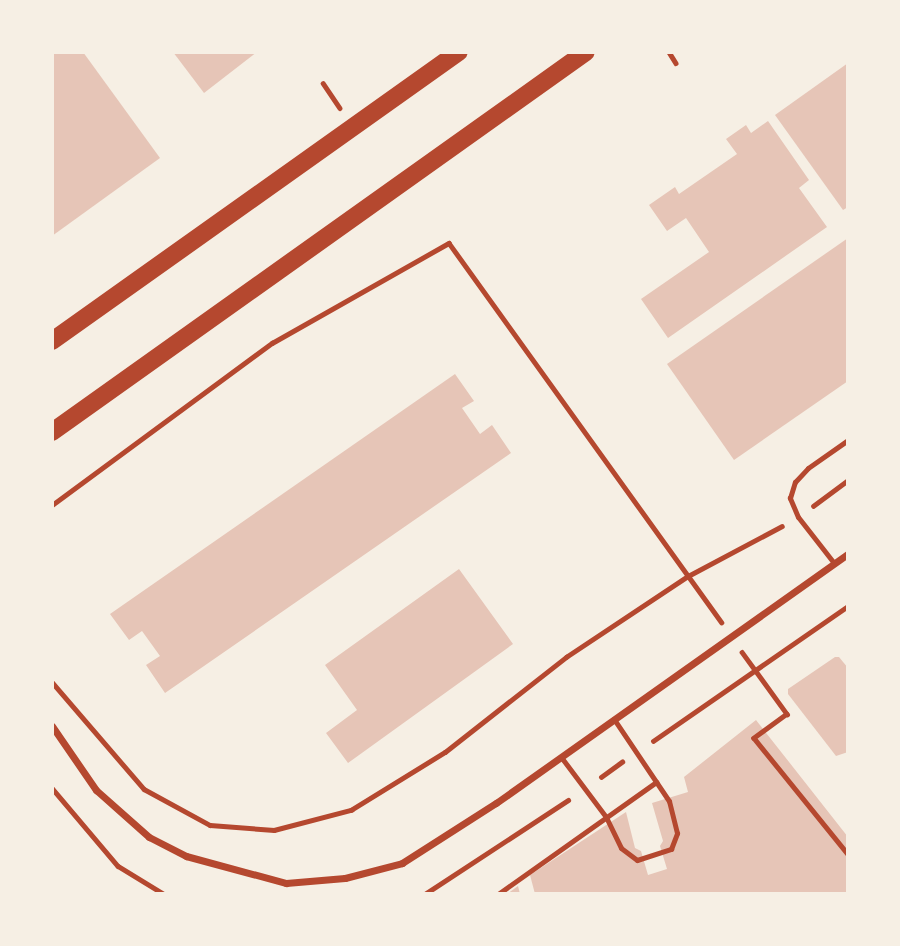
<!DOCTYPE html>
<style>
body{margin:0}
#map{position:relative;width:900px;height:946px;overflow:hidden;background:#f6efe4;font-family:Commissioner,sans-serif}
div>[style]{position:absolute}
.building>*{inset:0;background:#e6c5b7}
.path>*{height:4.5px;margin:-2.25px;padding:0 2.25px;transform-origin:2.25px;border-radius:2.25px;background:#b5482f}
.service>*{height:5px;margin:-2.5px;padding:0 2.5px;transform-origin:2.5px;border-radius:2.5px;background:#b5482f}
.minor>*{height:7px;margin:-3.5px;padding:0 3.5px;transform-origin:3.5px;border-radius:3.5px;background:#b5482f}
.primary>*{height:18px;margin:-9px;padding:0 9px;transform-origin:9px;border-radius:9px;background:#b5482f}
span{translate:-50% -50%;white-space:nowrap;text-align:center;line-height:1.15;-webkit-text-stroke:5px #f6efe4;paint-order:stroke}
.frame{position:absolute;inset:0;border:54px solid #f6efe4;pointer-events:none}
</style>
<div id="map">
<div class="building">
<div style="clip-path:polygon(52px 52px,83px 52px,160px 158px,52px 236px)"></div>
<div style="clip-path:polygon(173px 52px,257px 52px,204px 93px)"></div>
<div style="clip-path:polygon(848px 63px,848px 207px,843px 210px,775px 115px)"></div>
<div style="clip-path:polygon(768px 121px,809px 180px,799px 188px,827px 227px,668px 338px,641px 299px,709px 252px,686px 218px,667px 231px,649px 205px,675px 187px,679px 194px,737px 154px,726px 139px,746px 125px,751px 133px)"></div>
<div style="clip-path:polygon(848px 238px,848px 381px,734px 460px,667px 364px)"></div>
<div style="clip-path:polygon(455px 374px,474px 401px,462px 408px,480px 434px,492px 425px,511px 453px,165px 693px,146px 665px,160px 656px,142px 631px,129px 640px,110px 614px)"></div>
<div style="clip-path:polygon(459px 569px,513px 644px,348px 763px,326px 733px,357px 710px,325px 665px)"></div>
<div style="clip-path:polygon(835px 657px,839px 657px,848px 668px,848px 752px,836px 756px,788px 694px,788px 689px)"></div>
<div style="clip-path:polygon(756px 720px,848px 837px,848px 894px,535px 894px,530px 875px,626px 812px,635px 848px,641px 851px,648px 875px,667px 869px,660px 846px,663px 841px,652px 803px,688px 792px,684px 777px)"></div>
<div style="clip-path:polygon(518px 886px,520px 894px,507px 894px)"></div>
</div>
<div class="path">
<div style="left:669px;top:52px;width:13px;rotate:58deg"></div>
<div style="left:323px;top:83px;width:30px;rotate:56deg"></div>
<div style="left:52px;top:505px;width:273px;rotate:-36.4deg"></div>
<div style="left:272px;top:343px;width:203px;rotate:-29.5deg"></div>
<div style="left:449px;top:243px;width:467px;rotate:54.3deg"></div>
<div style="left:813px;top:506px;width:44px;rotate:-36.6deg"></div>
<div style="left:742px;top:652px;width:77px;rotate:54deg"></div>
<div style="left:787px;top:714px;width:41px;rotate:144deg"></div>
<div style="left:754px;top:738px;width:149px;rotate:51deg"></div>
<div style="left:52px;top:682px;width:141px;rotate:49.3deg"></div>
<div style="left:144px;top:789px;width:75px;rotate:28.6deg"></div>
<div style="left:210px;top:825px;width:64px;rotate:4.5deg"></div>
<div style="left:274px;top:830px;width:80px;rotate:-14.6deg"></div>
<div style="left:351px;top:810px;width:110px;rotate:-31.7deg"></div>
<div style="left:445px;top:752px;width:154px;rotate:-38.1deg"></div>
<div style="left:566px;top:657px;width:146px;rotate:-33.6deg"></div>
<div style="left:688px;top:576px;width:106px;rotate:-28deg"></div>
<div style="left:653px;top:741px;width:237px;rotate:-34.7deg"></div>
<div style="left:601px;top:777px;width:26px;rotate:-36deg"></div>
<div style="left:52px;top:788px;width:102px;rotate:49.8deg"></div>
<div style="left:118px;top:866px;width:54px;rotate:31.3deg"></div>
<div style="left:425px;top:894px;width:171px;rotate:-33.3deg"></div>
</div>
<div class="service">
<div style="left:834px;top:563px;width:58px;rotate:-128deg"></div>
<div style="left:798px;top:517px;width:21px;rotate:-113deg"></div>
<div style="left:790px;top:498px;width:17px;rotate:-73deg"></div>
<div style="left:795px;top:482px;width:19px;rotate:-47deg"></div>
<div style="left:808px;top:468px;width:49px;rotate:-35deg"></div>
<div style="left:561px;top:757px;width:75px;rotate:53.1deg"></div>
<div style="left:606px;top:817px;width:34px;rotate:64deg"></div>
<div style="left:621px;top:848px;width:20px;rotate:37deg"></div>
<div style="left:637px;top:860px;width:36px;rotate:-18deg"></div>
<div style="left:671px;top:849px;width:17px;rotate:-69deg"></div>
<div style="left:677px;top:833px;width:33px;rotate:-104deg"></div>
<div style="left:669px;top:801px;width:99px;rotate:-123.9deg"></div>
<div style="left:498px;top:894px;width:194px;rotate:-35.3deg"></div>
</div>
<div class="minor">
<div style="left:52px;top:726px;width:78px;rotate:55.5deg"></div>
<div style="left:96px;top:790px;width:71px;rotate:41.6deg"></div>
<div style="left:149px;top:837px;width:42px;rotate:27.2deg"></div>
<div style="left:186px;top:856px;width:104px;rotate:15.1deg"></div>
<div style="left:286px;top:883px;width:59px;rotate:-4.8deg"></div>
<div style="left:345px;top:878px;width:59px;rotate:-14.7deg"></div>
<div style="left:402px;top:863px;width:112px;rotate:-32.6deg"></div>
<div style="left:496px;top:803px;width:431px;rotate:-35.3deg"></div>
</div>
<div class="primary">
<div style="left:52px;top:341px;width:499px;rotate:-35.4deg"></div>
<div style="left:52px;top:432px;width:655px;rotate:-35.44deg"></div>
</div>
<div class="frame"></div>
</div>
